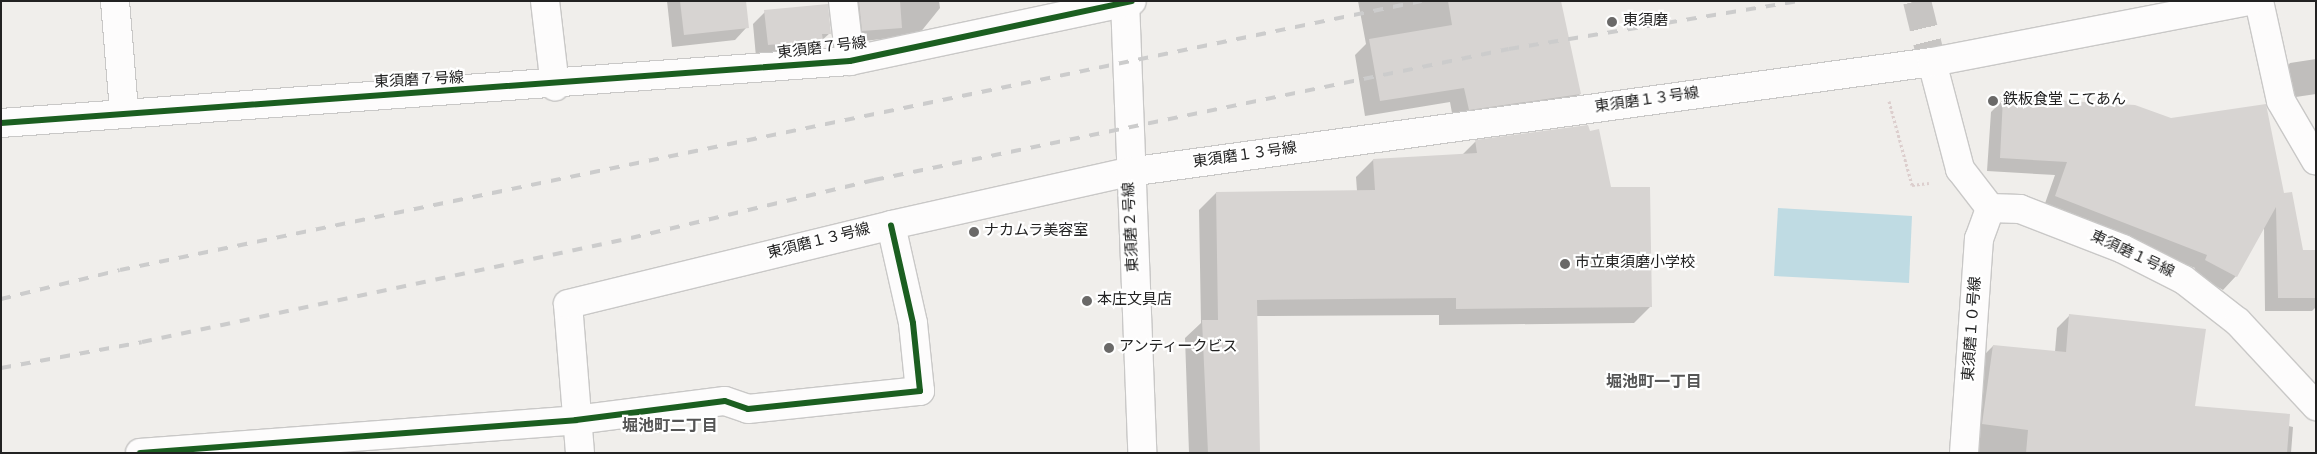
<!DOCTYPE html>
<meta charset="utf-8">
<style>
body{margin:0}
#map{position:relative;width:2317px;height:454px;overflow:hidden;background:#f0eeeb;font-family:Overpass,"Noto Sans JP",sans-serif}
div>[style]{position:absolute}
.water>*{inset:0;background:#bfdbe3}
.shadow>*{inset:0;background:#0003}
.building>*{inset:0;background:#d7d4d2}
.minor-tunnel>*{height:28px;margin-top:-14px;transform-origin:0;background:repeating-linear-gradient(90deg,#c7c5c3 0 28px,transparent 0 42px)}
.path>*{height:3px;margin-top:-1.5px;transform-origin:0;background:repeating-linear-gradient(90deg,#dccecd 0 2.5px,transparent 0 5px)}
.roads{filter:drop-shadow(1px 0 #c9c8c7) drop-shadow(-1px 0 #c9c8c7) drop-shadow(0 1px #c9c8c7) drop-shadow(0 -1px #c9c8c7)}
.minor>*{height:28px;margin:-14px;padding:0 14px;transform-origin:14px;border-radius:14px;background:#fdfcfc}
.rail>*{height:4px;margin-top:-2px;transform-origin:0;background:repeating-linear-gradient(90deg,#ccc 0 10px,transparent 0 20px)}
.cycleway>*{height:6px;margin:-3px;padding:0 3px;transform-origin:3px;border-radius:3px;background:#1b5e20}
.dots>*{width:14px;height:14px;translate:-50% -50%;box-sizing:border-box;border:2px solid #fff;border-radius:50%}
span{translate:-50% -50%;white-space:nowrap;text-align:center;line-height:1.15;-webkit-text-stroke:4.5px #fff;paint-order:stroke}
.poi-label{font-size:15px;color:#222}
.left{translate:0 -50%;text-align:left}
.street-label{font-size:15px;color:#222}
.neighbourhood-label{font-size:16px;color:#555;font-weight:700}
.frame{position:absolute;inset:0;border:2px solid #222;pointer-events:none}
</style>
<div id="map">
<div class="water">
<div style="clip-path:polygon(1778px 208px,1912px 216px,1909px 283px,1774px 276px)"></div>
</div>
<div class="shadow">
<div style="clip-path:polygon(667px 1px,745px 1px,747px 27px,735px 40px,672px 47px)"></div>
<div style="clip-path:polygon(846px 1px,939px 1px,940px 8px,919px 34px,850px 43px)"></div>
<div style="clip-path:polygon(1358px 1px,1560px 1px,1580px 94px,1565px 109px,1454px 124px,1450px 102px,1365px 116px,1355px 55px,1366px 44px)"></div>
<div style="clip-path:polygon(765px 12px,830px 33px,809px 52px,756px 57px,753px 24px)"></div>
<div style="clip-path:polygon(2316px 59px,2316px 94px,2289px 98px,2284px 70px,2290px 63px)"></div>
<div style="clip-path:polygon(2004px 99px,2283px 194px,2302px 251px,2316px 251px,2316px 307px,2312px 311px,2265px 311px,2264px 227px,2236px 276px,2223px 290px,2192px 273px,2195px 268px,2043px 209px,2055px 175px,1987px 171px,1991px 112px)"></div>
<div style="clip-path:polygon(1587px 126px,1651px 306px,1634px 323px,1439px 325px,1439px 315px,1256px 316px,1258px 453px,1189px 453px,1185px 338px,1201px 323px,1199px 210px,1216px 193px,1357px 191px,1356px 177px,1373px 160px,1462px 155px,1475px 142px)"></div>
<div style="clip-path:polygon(2070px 315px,2194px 407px,2293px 427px,2291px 453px,1969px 453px,1981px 358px,1993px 346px,2055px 352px,2057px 328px)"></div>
</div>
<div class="building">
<div style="clip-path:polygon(680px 1px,746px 1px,749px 28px,684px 35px)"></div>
<div style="clip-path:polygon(859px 1px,900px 1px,902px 28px,862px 31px)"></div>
<div style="clip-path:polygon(1448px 1px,1561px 1px,1581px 94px,1469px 110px,1464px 88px,1380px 101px,1369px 39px,1452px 25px)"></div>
<div style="clip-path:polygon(828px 4px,831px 34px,822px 34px,823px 40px,768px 45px,764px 10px)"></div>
<div style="clip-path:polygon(2003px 97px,2135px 105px,2171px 118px,2266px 104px,2284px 193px,2292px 192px,2303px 250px,2316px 250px,2316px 298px,2278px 298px,2276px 207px,2237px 277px,2205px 260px,2207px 255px,2055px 196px,2067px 162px,2000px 158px)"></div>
<div style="clip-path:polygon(1588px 125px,1590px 131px,1599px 129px,1611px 187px,1650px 187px,1652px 307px,1456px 309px,1456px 298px,1257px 300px,1260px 453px,1208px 453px,1202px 320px,1218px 320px,1216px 192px,1375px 190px,1373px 159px,1477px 153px,1475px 140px)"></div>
<div style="clip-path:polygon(2069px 314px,2206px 329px,2195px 406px,2290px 414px,2287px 453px,2026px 453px,2028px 430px,1982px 424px,1993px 345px,2066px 352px)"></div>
</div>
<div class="minor-tunnel">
<div style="left:1917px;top:1px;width:63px;rotate:76.2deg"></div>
</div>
<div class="path">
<div style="left:1889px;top:101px;width:87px;rotate:74.7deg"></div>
<div style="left:1912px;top:185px;width:17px;rotate:-7deg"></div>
</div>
<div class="roads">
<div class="minor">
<div style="left:115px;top:1px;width:110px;rotate:85.3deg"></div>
<div style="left:545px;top:1px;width:86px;rotate:83.3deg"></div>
<div style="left:843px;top:1px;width:60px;rotate:83.3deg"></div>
<div style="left:1125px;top:1px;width:452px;rotate:87.8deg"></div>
<div style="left:2259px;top:1px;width:102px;rotate:77.6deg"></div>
<div style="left:2281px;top:101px;width:69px;rotate:59.7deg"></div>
<div style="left:1932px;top:62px;width:111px;rotate:75.3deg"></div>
<div style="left:1960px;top:169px;width:49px;rotate:52.4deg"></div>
<div style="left:1px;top:123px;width:851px;rotate:-4.18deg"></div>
<div style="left:850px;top:61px;width:288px;rotate:-12deg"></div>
<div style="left:1990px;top:208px;width:30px;rotate:2deg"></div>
<div style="left:2020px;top:209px;width:110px;rotate:21.2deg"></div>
<div style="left:2123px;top:249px;width:68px;rotate:26.9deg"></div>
<div style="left:2184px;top:280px;width:68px;rotate:37.9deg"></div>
<div style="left:2238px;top:322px;width:115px;rotate:47.1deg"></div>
<div style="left:140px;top:453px;width:437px;rotate:-4.3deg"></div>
<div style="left:576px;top:420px;width:150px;rotate:-7.3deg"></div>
<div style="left:725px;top:401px;width:24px;rotate:19deg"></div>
<div style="left:748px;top:409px;width:173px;rotate:-6deg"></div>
<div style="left:920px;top:391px;width:68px;rotate:-95.9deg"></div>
<div style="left:913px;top:323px;width:100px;rotate:-102.7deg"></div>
<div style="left:580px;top:453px;width:149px;rotate:-94.6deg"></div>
<div style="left:568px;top:304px;width:333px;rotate:-13.7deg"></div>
<div style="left:891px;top:225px;width:244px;rotate:-12.6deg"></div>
<div style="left:1129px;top:172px;width:810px;rotate:-7.8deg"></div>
<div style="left:1932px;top:62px;width:323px;rotate:-10.9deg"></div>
<div style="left:1964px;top:453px;width:215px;rotate:-86deg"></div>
<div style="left:1979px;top:239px;width:33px;rotate:-70deg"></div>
</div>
</div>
<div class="rail">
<div style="left:1px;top:299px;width:122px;rotate:-13.7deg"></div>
<div style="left:120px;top:270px;width:1329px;rotate:-11.68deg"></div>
<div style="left:1px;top:368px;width:143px;rotate:-10.4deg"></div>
<div style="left:142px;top:342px;width:500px;rotate:-12deg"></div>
<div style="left:631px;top:238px;width:250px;rotate:-13.4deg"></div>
<div style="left:874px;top:180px;width:648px;rotate:-11.66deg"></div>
<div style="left:1509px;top:49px;width:295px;rotate:-9.4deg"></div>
</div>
<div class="cycleway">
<div style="left:1px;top:123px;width:851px;rotate:-4.18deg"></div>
<div style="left:850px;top:61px;width:288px;rotate:-12deg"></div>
<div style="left:140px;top:453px;width:437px;rotate:-4.3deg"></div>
<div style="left:576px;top:420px;width:150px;rotate:-7.3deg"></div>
<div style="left:725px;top:401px;width:24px;rotate:19deg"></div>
<div style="left:748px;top:409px;width:173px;rotate:-6deg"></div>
<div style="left:920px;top:391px;width:68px;rotate:-95.9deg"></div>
<div style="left:913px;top:323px;width:100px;rotate:-102.7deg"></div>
</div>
<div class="dots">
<div style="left:1612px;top:22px;background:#6a6968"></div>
<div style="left:1993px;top:101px;background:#6a6968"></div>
<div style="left:974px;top:232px;background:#6a6968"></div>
<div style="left:1565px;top:264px;background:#6a6968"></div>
<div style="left:1087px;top:301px;background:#6a6968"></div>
<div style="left:1109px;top:348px;background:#6a6968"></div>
</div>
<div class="poi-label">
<span class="left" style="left:1623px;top:22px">東須磨</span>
<span class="left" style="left:2003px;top:101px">鉄板食堂 こてあん</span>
<span class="left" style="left:984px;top:232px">ナカムラ美容室</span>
<span class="left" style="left:1575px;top:264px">市立東須磨小学校</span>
<span class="left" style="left:1097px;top:301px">本庄文具店</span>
<span class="left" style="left:1119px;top:348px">アンティークビス</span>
</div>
<div class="street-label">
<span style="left:822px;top:49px;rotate:-7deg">東須磨７号線</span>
<span style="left:419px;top:81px;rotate:-3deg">東須磨７号線</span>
<span style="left:1647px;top:101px;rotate:-8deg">東須磨１３号線</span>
<span style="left:1245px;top:156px;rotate:-8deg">東須磨１３号線</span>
<span style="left:1132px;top:227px;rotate:-93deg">東須磨２号線</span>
<span style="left:819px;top:242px;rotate:-14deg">東須磨１３号線</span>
<span style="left:2132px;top:255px;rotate:25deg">東須磨１号線</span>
<span style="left:1973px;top:329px;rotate:-86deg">東須磨１０号線</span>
</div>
<div class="neighbourhood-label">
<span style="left:1654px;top:383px">堀池町一丁目</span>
<span style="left:670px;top:427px">堀池町二丁目</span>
</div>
<div class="frame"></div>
</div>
